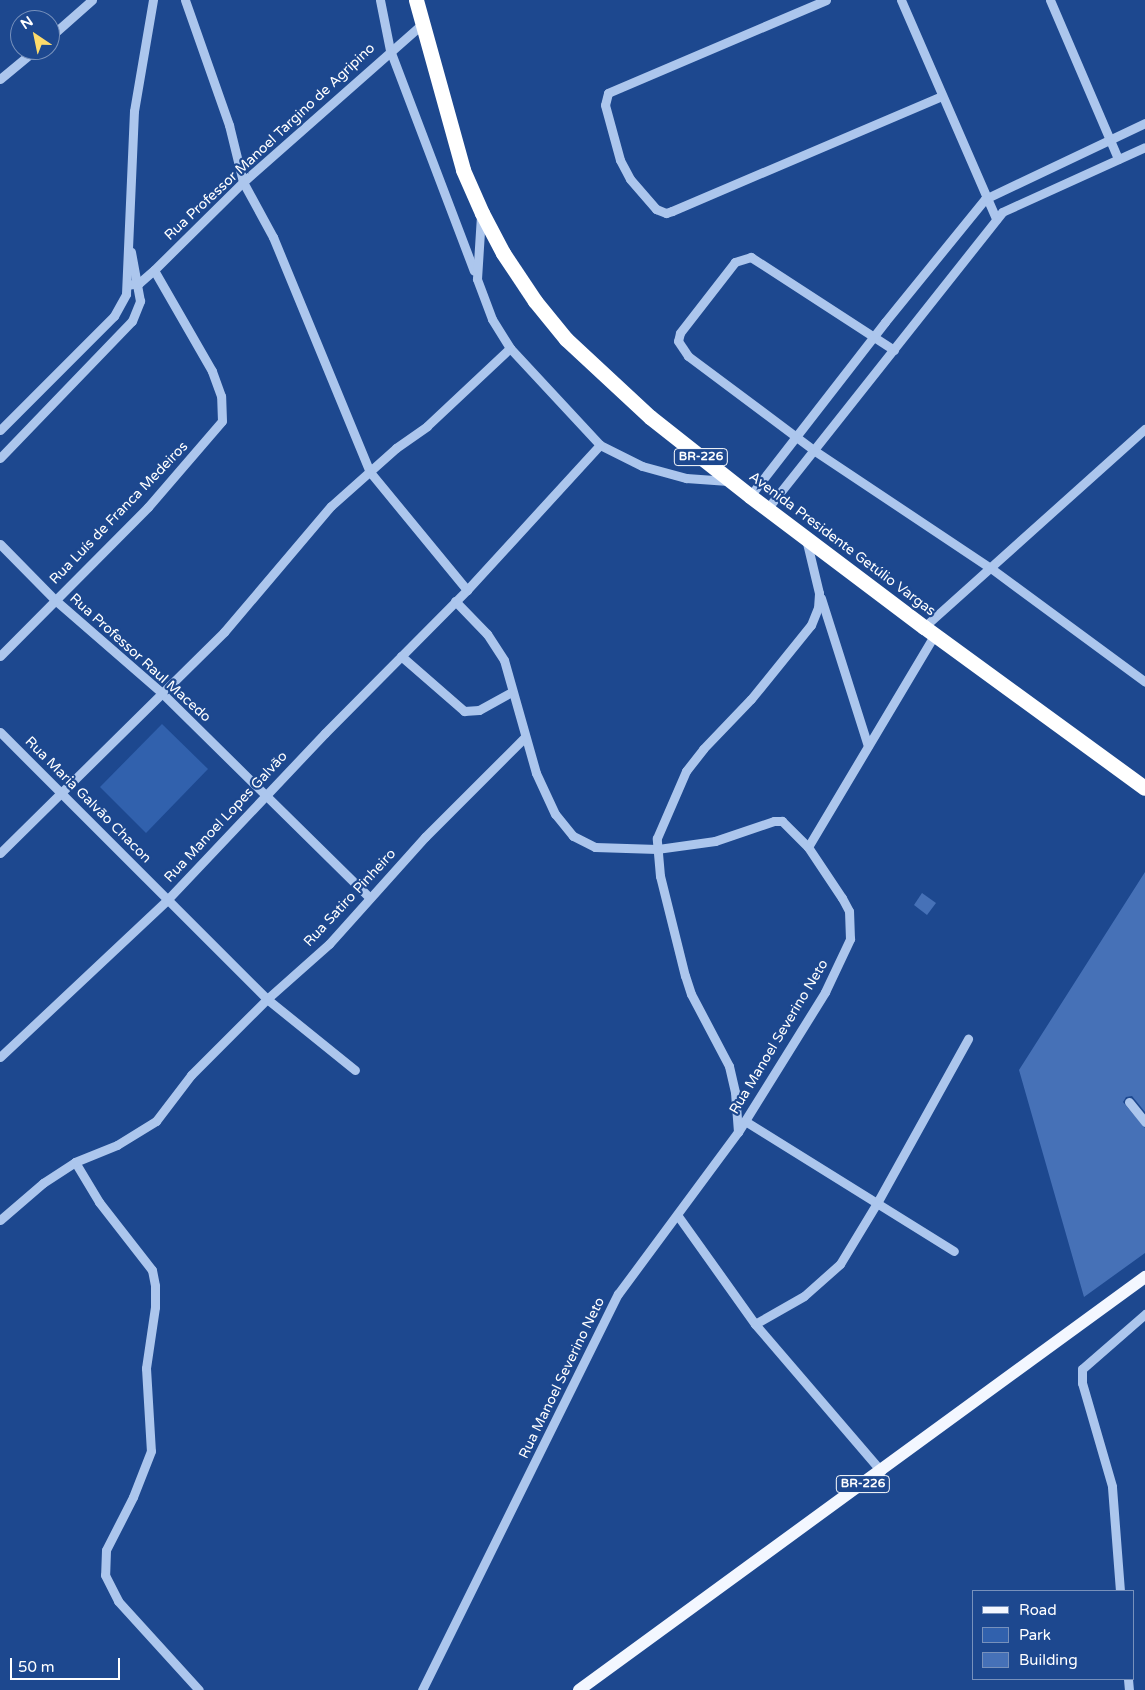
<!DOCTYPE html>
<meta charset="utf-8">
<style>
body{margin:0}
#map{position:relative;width:1145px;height:1690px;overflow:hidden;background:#1d488f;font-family:"Varela Round",sans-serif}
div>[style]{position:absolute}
.green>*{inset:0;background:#3161ad}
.building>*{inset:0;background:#4671b7}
.minor>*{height:9px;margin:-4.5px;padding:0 4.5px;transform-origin:4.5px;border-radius:4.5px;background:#acc6ed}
.major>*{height:12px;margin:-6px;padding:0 6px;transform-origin:6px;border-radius:6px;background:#f3f7ff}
.highway>*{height:15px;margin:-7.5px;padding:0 7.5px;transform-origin:7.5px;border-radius:7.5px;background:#fff}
span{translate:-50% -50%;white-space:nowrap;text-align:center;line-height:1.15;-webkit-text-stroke:4.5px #1d488f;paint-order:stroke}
.shield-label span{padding:1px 4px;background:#1d488f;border:1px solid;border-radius:4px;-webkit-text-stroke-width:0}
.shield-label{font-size:12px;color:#fff;font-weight:700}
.street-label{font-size:14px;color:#fff}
.legend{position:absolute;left:972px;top:1590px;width:162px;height:90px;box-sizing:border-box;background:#1d488f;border:1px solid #7791bc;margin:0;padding:6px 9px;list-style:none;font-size:15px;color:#fff}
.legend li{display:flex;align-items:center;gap:10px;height:25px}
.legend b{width:25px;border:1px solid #7791bc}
.north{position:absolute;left:10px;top:10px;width:50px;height:50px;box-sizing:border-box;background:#1d488f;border:1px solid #7791bc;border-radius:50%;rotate:326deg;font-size:14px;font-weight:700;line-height:20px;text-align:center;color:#fff}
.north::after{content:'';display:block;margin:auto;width:18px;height:22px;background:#fddb6b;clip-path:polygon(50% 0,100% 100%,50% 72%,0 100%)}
.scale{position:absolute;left:10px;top:1658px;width:110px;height:22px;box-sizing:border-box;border:2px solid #fff;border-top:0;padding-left:6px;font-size:15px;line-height:18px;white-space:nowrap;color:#fff;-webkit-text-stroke:4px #1d488f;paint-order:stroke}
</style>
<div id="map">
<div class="green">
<div style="clip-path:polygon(162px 724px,208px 769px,146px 833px,100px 787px)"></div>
</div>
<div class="building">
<div style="clip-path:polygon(1145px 872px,1145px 1112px,1132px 1096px,1126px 1097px,1123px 1102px,1145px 1128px,1145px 1253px,1084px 1297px,1019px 1070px)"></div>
<div style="clip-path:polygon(922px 893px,936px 903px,927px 915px,914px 905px)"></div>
</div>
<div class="minor">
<div style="left:185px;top:0;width:133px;rotate:70.6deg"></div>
<div style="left:229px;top:125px;width:59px;rotate:76.2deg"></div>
<div style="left:243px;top:182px;width:63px;rotate:61.4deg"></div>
<div style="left:273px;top:237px;width:254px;rotate:67.6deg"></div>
<div style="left:370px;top:472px;width:153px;rotate:50.6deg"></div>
<div style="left:380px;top:0;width:51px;rotate:78.7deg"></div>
<div style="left:390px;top:50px;width:236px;rotate:69.2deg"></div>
<div style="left:826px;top:0;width:237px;rotate:156.9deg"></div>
<div style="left:608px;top:93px;width:12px;rotate:104deg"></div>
<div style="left:605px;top:105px;width:57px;rotate:74.7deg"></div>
<div style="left:620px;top:160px;width:21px;rotate:62deg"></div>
<div style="left:630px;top:179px;width:40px;rotate:49deg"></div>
<div style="left:656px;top:209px;width:11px;rotate:22deg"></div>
<div style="left:666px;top:213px;width:6px;rotate:-18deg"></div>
<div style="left:672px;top:211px;width:293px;rotate:-23.1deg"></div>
<div style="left:901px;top:0;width:239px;rotate:66.5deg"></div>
<div style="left:1050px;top:0;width:173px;rotate:66.8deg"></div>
<div style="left:50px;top:37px;width:56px;rotate:-41.4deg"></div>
<div style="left:0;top:79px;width:45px;rotate:-39.6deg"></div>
<div style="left:127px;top:285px;width:12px;rotate:-9deg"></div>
<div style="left:139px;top:283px;width:20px;rotate:-41deg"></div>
<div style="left:154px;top:270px;width:125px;rotate:-44.7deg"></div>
<div style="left:243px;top:182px;width:239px;rotate:-41.4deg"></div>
<div style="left:510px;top:348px;width:132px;rotate:47.1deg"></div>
<div style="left:600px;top:445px;width:47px;rotate:26.6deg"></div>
<div style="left:642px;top:466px;width:46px;rotate:15.3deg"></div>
<div style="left:686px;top:478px;width:42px;rotate:4.1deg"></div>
<div style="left:894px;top:350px;width:171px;rotate:-147deg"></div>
<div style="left:751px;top:257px;width:17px;rotate:163deg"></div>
<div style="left:735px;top:262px;width:90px;rotate:127.8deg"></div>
<div style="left:680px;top:333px;width:8px;rotate:104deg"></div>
<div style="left:678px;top:341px;width:18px;rotate:56deg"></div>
<div style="left:688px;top:356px;width:159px;rotate:36.8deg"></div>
<div style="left:815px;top:451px;width:213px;rotate:33.7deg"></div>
<div style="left:992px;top:569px;width:190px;rotate:36.4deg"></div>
<div style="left:0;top:430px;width:161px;rotate:-45deg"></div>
<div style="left:114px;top:316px;width:25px;rotate:-61deg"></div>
<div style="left:126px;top:294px;width:183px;rotate:-87.5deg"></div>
<div style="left:134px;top:111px;width:113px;rotate:-80.3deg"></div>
<div style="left:0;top:458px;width:190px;rotate:-46.1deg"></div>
<div style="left:132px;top:321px;width:22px;rotate:-68deg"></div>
<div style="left:140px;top:301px;width:50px;rotate:-100.4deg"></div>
<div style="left:750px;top:496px;width:220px;rotate:-52.2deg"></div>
<div style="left:885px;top:322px;width:159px;rotate:-50.9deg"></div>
<div style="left:985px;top:199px;width:177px;rotate:-25.4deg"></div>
<div style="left:767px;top:509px;width:379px;rotate:-51.6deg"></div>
<div style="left:1002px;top:212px;width:157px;rotate:-24.4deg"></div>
<div style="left:0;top:544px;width:77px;rotate:45.5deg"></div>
<div style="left:54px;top:599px;width:143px;rotate:41deg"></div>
<div style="left:162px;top:693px;width:291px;rotate:44.6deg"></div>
<div style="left:821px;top:598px;width:155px;rotate:72.4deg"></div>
<div style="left:924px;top:627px;width:297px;rotate:-41.9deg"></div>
<div style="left:0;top:656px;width:210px;rotate:-45.2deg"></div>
<div style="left:148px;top:507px;width:113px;rotate:-49.3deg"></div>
<div style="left:222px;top:421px;width:25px;rotate:-92deg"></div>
<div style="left:221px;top:396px;width:27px;rotate:-110deg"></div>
<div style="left:212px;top:371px;width:116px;rotate:-119.9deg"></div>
<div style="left:401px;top:656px;width:84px;rotate:41.1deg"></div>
<div style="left:464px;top:711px;width:15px;rotate:-4deg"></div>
<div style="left:479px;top:710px;width:37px;rotate:-29deg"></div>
<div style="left:0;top:732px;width:378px;rotate:45deg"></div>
<div style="left:267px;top:999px;width:113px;rotate:38.9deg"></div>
<div style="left:808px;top:847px;width:248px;rotate:-59.2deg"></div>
<div style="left:0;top:853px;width:315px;rotate:-44.6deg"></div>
<div style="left:224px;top:632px;width:165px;rotate:-49.7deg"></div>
<div style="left:331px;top:506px;width:87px;rotate:-41.7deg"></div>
<div style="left:396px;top:448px;width:38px;rotate:-35deg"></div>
<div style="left:427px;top:426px;width:114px;rotate:-43.2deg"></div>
<div style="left:510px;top:348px;width:34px;rotate:-122deg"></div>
<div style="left:492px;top:319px;width:43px;rotate:-110.6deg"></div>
<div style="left:477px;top:279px;width:64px;rotate:-86.4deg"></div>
<div style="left:0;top:1057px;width:231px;rotate:-43.2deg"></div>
<div style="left:168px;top:899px;width:228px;rotate:-46.6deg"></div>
<div style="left:325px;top:733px;width:202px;rotate:-45.2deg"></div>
<div style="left:467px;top:590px;width:197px;rotate:-47.5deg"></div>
<div style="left:1129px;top:1102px;width:26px;rotate:51deg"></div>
<div style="left:745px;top:1121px;width:246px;rotate:31.9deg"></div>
<div style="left:738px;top:1132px;width:40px;rotate:-94.3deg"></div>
<div style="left:735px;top:1092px;width:27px;rotate:-103deg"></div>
<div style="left:729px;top:1066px;width:81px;rotate:-117.8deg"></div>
<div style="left:691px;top:994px;width:19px;rotate:-108deg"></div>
<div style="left:685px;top:976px;width:103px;rotate:-104deg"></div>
<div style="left:660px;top:876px;width:38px;rotate:-95deg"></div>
<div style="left:657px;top:838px;width:73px;rotate:-66.6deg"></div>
<div style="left:686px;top:771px;width:28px;rotate:-52deg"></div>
<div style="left:703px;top:749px;width:69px;rotate:-46.2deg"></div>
<div style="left:751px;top:699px;width:95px;rotate:-51deg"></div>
<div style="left:811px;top:625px;width:18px;rotate:-68deg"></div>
<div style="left:818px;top:608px;width:15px;rotate:-86deg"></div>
<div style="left:819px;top:593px;width:56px;rotate:-103.5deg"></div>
<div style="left:75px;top:1162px;width:47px;rotate:59deg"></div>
<div style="left:99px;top:1202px;width:86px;rotate:52.1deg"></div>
<div style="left:152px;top:1270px;width:16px;rotate:79deg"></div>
<div style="left:155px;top:1286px;width:21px;rotate:90deg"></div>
<div style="left:155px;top:1307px;width:62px;rotate:98.4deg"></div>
<div style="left:146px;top:1368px;width:83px;rotate:86.6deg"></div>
<div style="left:151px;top:1451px;width:49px;rotate:111.4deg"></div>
<div style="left:133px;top:1497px;width:59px;rotate:117deg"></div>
<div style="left:106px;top:1550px;width:25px;rotate:92deg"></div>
<div style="left:105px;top:1575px;width:29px;rotate:63deg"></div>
<div style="left:118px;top:1601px;width:120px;rotate:47.7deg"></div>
<div style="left:678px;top:1216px;width:133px;rotate:54.5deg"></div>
<div style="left:755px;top:1324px;width:194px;rotate:49.4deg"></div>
<div style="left:0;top:1220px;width:57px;rotate:-40.7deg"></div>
<div style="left:43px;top:1183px;width:38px;rotate:-33deg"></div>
<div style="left:75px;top:1162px;width:45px;rotate:-22deg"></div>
<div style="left:117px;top:1145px;width:46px;rotate:-31.6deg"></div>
<div style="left:156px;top:1121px;width:58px;rotate:-52.7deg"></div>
<div style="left:191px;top:1075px;width:107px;rotate:-45deg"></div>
<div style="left:267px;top:999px;width:83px;rotate:-41.6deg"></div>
<div style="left:329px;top:944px;width:144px;rotate:-48.1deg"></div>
<div style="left:425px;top:837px;width:140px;rotate:-45deg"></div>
<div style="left:755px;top:1324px;width:56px;rotate:-29.7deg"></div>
<div style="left:804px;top:1296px;width:48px;rotate:-41.6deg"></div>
<div style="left:840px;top:1264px;width:71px;rotate:-58.8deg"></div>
<div style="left:877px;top:1203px;width:188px;rotate:-61deg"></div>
<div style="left:1120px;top:1591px;width:105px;rotate:-94.4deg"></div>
<div style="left:1112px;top:1486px;width:107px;rotate:-106.2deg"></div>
<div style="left:1082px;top:1383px;width:14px;rotate:-90deg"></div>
<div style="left:1082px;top:1369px;width:84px;rotate:-41.1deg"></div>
<div style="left:1128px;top:1679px;width:11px;rotate:85deg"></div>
<div style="left:422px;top:1690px;width:442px;rotate:-63.7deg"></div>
<div style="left:618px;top:1294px;width:202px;rotate:-53.5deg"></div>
<div style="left:738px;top:1132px;width:165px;rotate:-58.1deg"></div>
<div style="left:825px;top:992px;width:59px;rotate:-64.7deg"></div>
<div style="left:850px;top:939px;width:28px;rotate:-92deg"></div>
<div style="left:849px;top:911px;width:15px;rotate:-118deg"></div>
<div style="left:842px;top:898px;width:61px;rotate:-123.7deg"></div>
<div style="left:808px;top:847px;width:37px;rotate:-135deg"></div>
<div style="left:782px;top:821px;width:8px;rotate:180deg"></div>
<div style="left:774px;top:821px;width:62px;rotate:161.3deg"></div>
<div style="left:715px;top:841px;width:59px;rotate:172.1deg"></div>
<div style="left:657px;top:849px;width:62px;rotate:-178.2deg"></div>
<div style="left:595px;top:847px;width:25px;rotate:-153deg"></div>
<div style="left:573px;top:836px;width:28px;rotate:-129deg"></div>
<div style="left:555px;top:814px;width:45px;rotate:-114.9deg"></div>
<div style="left:536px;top:773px;width:117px;rotate:-105.8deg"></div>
<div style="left:504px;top:660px;width:31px;rotate:-123deg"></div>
<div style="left:487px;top:634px;width:46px;rotate:-134.1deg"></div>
</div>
<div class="major">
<div style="left:579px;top:1690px;width:701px;rotate:-36.12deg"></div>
</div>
<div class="highway">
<div style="left:416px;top:0;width:176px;rotate:74.5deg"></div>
<div style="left:463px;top:170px;width:47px;rotate:66.2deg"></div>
<div style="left:482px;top:213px;width:45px;rotate:62.3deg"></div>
<div style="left:503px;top:253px;width:58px;rotate:56.3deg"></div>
<div style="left:535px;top:301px;width:49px;rotate:50.8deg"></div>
<div style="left:566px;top:339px;width:115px;rotate:42.9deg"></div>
<div style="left:650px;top:417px;width:127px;rotate:38.3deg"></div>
<div style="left:750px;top:496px;width:218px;rotate:37deg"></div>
<div style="left:924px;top:627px;width:273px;rotate:36.1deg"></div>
</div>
<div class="shield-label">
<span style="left:701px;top:457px">BR-226</span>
<span style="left:863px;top:1484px">BR-226</span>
</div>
<div class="street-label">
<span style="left:270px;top:142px;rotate:-43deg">Rua Professor Manoel Targino de Agripino</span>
<span style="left:119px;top:513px;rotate:-46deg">Rua Luís de Franca Medeiros</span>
<span style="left:842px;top:544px;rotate:37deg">Avenida Presidente Getúlio Vargas</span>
<span style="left:140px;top:658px;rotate:42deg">Rua Professor Raul Macedo</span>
<span style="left:88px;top:800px;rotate:45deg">Rua Maria Galvão Chacon</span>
<span style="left:226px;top:817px;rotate:-47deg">Rua Manoel Lopes Galvão</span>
<span style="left:350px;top:898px;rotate:-47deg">Rua Satiro Pinheiro</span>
<span style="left:779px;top:1037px;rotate:-59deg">Rua Manoel Severino Neto</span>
<span style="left:562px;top:1378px;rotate:-64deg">Rua Manoel Severino Neto</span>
</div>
<ul class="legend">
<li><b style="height:6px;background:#f3f7ff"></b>Road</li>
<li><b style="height:14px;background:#3161ad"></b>Park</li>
<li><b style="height:14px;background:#4671b7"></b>Building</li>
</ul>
<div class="north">N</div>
<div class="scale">50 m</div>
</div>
